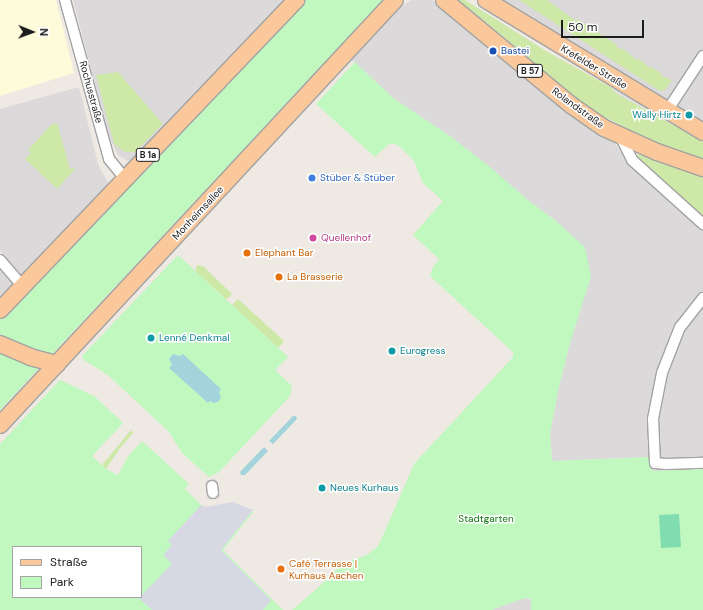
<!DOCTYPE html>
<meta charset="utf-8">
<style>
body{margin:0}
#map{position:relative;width:703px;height:610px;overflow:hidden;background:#eee9e2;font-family:"DM Sans",sans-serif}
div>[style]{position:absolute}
.residential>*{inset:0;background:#dbd9da}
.education>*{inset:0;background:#fefbdb}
.grass>*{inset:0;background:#cee8a8}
.park>*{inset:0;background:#c0f8bf}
.pitch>*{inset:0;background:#81dcb0}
.parking>*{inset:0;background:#e0e0e0}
.plaza>*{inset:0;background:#d7d8e3}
.water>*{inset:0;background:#a3d4db}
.roads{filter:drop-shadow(1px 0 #a3a3a3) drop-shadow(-1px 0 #a3a3a3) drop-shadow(0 1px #a3a3a3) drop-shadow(0 -1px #a3a3a3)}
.minor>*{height:10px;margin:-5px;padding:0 5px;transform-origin:5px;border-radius:5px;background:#fff}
.primary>*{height:16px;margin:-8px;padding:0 8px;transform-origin:8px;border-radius:8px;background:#fac89b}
.dots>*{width:11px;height:11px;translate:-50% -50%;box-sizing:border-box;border:2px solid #fff;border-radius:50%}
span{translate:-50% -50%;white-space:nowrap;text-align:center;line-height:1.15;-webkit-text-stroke:3px #fff;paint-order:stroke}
.shield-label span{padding:1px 3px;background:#fff;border:1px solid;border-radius:3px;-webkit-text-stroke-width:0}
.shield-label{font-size:9px;color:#1c1c1c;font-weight:700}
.transit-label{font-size:10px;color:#164399}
.left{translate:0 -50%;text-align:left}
.street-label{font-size:10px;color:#1c1c1c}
.culture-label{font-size:10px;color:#0d838f}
.right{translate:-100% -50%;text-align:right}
.shop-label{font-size:10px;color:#366cbe}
.hotel-label{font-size:10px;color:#b23c85}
.food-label{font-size:10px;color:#c56008}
.park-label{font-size:10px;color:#0e780d}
.legend{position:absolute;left:12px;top:546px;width:130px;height:52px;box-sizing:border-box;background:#fff;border:1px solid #a4a4a4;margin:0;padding:5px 7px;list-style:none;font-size:12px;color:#1c1c1c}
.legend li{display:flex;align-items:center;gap:8px;height:20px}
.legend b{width:20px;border:1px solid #a4a4a4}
.north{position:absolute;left:12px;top:12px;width:40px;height:40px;-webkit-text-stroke:3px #fff;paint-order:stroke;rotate:91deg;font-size:11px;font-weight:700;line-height:16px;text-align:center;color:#1c1c1c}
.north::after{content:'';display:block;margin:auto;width:14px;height:18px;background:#1c1c1c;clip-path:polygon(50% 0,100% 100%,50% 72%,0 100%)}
.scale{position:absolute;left:561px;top:20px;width:83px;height:18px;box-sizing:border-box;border:2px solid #1c1c1c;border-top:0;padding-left:5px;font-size:12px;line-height:14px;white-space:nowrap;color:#1c1c1c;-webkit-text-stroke:3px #fff;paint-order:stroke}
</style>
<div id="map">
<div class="residential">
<div style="clip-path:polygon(73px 0,286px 0,135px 158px,128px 161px,118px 155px,108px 134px)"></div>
<div style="clip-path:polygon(412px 0,432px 0,438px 3px,576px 118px,613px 142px,637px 172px,703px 229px,703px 469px,653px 471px,650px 469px,649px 457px,552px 461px,550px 434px,558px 391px,570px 343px,556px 221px,529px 201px,450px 136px,393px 98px,351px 59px,397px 9px)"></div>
<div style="clip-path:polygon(503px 0,703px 0,703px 124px,608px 65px)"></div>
<div style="clip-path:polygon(79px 87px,98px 164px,109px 185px,22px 276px,0 251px,0 109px)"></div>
<div style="clip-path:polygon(0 268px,13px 283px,11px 288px,0 300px)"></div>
<div style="clip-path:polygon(525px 598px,531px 599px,531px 610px,491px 610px)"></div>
</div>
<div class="education">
<div style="clip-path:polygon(0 0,56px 0,74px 73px,0 96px)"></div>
</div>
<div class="grass">
<div style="clip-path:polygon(454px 0,465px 0,546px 51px,612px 88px,616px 93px,699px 139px,703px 139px,703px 159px,652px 141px,591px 110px,554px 84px,555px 81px,517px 48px,477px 15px,473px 15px)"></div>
<div style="clip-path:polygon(519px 0,547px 0,576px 21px,577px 19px,616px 44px,617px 47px,621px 50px,622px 48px,637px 60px,638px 59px,643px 62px,649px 68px,651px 67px,662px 74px,661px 76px,672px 80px,665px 90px,660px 91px)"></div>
<div style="clip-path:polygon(118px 72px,163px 124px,135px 152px,125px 152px,114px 144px,96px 75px)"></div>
<div style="clip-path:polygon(57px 123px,70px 169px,76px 168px,57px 189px,25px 159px,31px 153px,28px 150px,51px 125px)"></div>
<div style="clip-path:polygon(639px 154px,703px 177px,703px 218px,637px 157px)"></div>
<div style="clip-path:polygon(198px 265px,203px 266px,232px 294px,228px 298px,226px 299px,196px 272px,196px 267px)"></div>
<div style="clip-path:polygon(238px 299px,284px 341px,278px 348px,232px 305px)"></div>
<div style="clip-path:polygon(131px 430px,133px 433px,120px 448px,106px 469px,102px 465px)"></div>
</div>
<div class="park">
<div style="clip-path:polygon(302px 0,383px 0,0 410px,0 317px)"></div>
<div style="clip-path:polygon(355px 62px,393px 98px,450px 136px,490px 167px,529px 201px,556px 221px,585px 247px,591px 277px,570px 343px,558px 391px,550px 434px,552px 461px,649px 457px,650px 468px,653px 471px,703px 469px,703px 610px,531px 610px,531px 599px,525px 598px,491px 610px,292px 610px,321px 585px,333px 572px,345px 563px,367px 555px,377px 547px,382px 538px,414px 464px,513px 357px,513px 352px,430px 276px,433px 267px,439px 259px,413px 235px,443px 201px,423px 183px,414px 161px,399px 146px,394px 144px,389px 144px,375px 157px,316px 104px)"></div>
<div style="clip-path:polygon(178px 255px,288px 357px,275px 370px,292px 386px,290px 396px,219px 472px,209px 477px,182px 453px,169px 432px,109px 376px,84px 360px,82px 356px)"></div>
<div style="clip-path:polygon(evenodd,60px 380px,94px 396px,123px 423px,92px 456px,106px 469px,118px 475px,128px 456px,142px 441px,189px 484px,185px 489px,201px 505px,205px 507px,233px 504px,253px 512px,223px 550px,283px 610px,0 610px,0 444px,60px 380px,13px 547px,141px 547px,141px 597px,13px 597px,13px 547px)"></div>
</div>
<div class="pitch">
<div style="clip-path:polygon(679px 514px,681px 547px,661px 548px,659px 515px)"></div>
</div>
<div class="parking">
<div style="clip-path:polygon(612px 88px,655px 111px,702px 138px,699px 139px,616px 93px)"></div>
</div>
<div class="plaza">
<div style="clip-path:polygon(233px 502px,253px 510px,221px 550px,271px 600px,263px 610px,152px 610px,139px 598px,172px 564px,163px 555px,172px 545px,168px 541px,201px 505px,205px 507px)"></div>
</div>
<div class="water">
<div style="clip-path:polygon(173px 354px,180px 356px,183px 354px,221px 389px,219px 392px,221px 397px,219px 401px,214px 403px,210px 401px,208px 403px,169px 368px,172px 365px,169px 359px)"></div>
<div style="clip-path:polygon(293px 416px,296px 416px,297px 419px,273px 444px,269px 441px)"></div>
<div style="clip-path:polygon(264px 447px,268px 451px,245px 475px,241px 475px,240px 472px)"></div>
</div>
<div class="roads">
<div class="minor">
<div style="left:65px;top:0;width:165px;rotate:74.5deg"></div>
<div style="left:109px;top:159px;width:26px;rotate:51deg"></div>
<div style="left:667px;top:111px;width:66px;rotate:-56.8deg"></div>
<div style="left:620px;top:136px;width:27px;rotate:63deg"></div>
<div style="left:632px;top:160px;width:96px;rotate:42deg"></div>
<div style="left:0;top:260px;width:35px;rotate:49deg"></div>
<div style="left:703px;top:298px;width:37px;rotate:128deg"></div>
<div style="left:680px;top:327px;width:49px;rotate:111.4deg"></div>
<div style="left:662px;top:373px;width:47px;rotate:101.1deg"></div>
<div style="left:653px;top:419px;width:44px;rotate:87.4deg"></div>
<div style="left:655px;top:463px;width:11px;rotate:5deg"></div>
<div style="left:666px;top:464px;width:37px;rotate:-2deg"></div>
<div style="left:212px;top:486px;width:7px;rotate:82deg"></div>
</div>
<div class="primary">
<div style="left:444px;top:0;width:165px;rotate:39.6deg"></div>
<div style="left:571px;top:105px;width:40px;rotate:34.9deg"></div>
<div style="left:604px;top:128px;width:58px;rotate:24.4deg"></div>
<div style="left:657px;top:152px;width:49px;rotate:19.2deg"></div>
<div style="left:486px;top:0;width:254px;rotate:31.3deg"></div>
<div style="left:0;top:310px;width:429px;rotate:-46.3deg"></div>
<div style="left:0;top:344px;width:33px;rotate:23deg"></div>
<div style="left:30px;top:357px;width:28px;rotate:15deg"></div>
<div style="left:0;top:425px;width:580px;rotate:-47.1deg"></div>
</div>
</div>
<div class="dots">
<div style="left:493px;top:51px;background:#1a4fb4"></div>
<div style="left:689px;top:115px;background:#0f9aa8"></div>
<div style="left:312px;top:178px;background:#3f7fe0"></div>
<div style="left:313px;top:238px;background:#d1479c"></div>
<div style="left:247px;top:253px;background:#e8710a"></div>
<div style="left:279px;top:277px;background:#e8710a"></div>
<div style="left:151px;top:338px;background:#0f9aa8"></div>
<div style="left:392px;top:351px;background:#0f9aa8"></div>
<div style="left:322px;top:488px;background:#0f9aa8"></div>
<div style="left:281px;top:569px;background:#e8710a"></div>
</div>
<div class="shield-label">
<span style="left:530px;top:71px">B 57</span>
<span style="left:148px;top:155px">B 1a</span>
</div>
<div class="transit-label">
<span class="left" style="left:501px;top:51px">Bastei</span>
</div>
<div class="street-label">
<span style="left:594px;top:67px;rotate:31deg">Krefelder Straße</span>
<span style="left:91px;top:92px;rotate:75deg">Rochusstraße</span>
<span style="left:578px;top:108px;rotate:36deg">Rolandstraße</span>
<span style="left:198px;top:213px;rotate:-47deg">Monheimsallee</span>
</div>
<div class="culture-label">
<span class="right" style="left:681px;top:115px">Wally Hirtz</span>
<span class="left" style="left:159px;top:338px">Lenné Denkmal</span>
<span class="left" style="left:400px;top:351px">Eurogress</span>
<span class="left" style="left:330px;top:488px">Neues Kurhaus</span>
</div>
<div class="shop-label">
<span class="left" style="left:320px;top:178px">Stüber &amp; Stüber</span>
</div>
<div class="hotel-label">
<span class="left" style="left:321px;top:238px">Quellenhof</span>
</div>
<div class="food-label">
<span class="left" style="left:255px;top:253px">Elephant Bar</span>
<span class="left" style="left:287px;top:277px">La Brasserie</span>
<span class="left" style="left:289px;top:569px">Café Terrasse |<br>Kurhaus Aachen</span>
</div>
<div class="park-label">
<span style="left:486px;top:519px">Stadtgarten</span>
</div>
<ul class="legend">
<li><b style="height:5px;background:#fac89b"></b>Straße</li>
<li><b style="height:11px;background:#c0f8bf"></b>Park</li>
</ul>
<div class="north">N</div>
<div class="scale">50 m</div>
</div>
